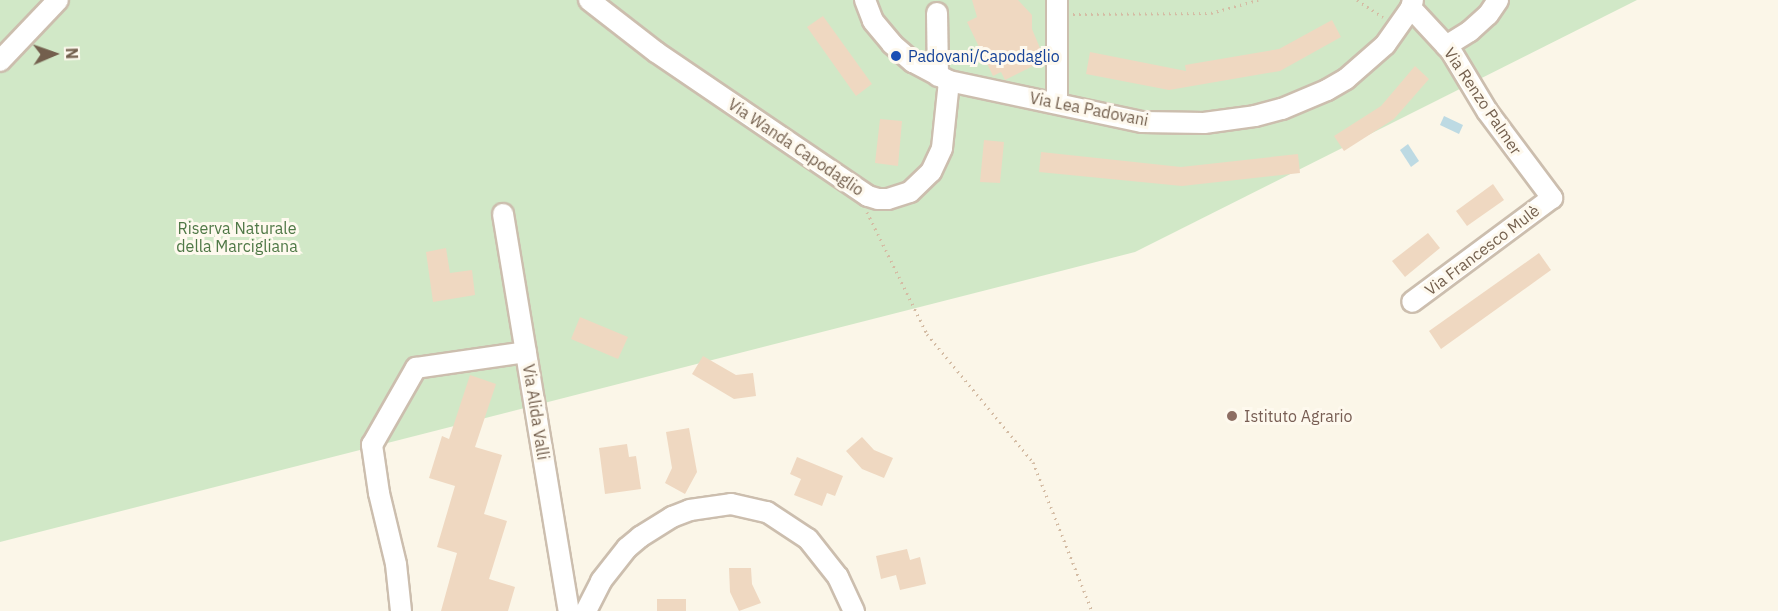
<!DOCTYPE html>
<meta charset="utf-8">
<style>
body{margin:0}
#map{position:relative;width:1778px;height:611px;overflow:hidden;background:#fbf6e8;font-family:"IBM Plex Sans",sans-serif}
div>[style]{position:absolute}
.green>*{inset:0;background:#d1e8c7}
.water>*{inset:0;background:#bddae3}
.building>*{inset:0;background:#efd8c1}
.path>*{height:3px;margin-top:-1.5px;transform-origin:0;background:repeating-linear-gradient(90deg,#d4bca4 0 1.5px,transparent 0 6px)}
.roads{filter:drop-shadow(2px 0 #ccbeae) drop-shadow(-2px 0 #ccbeae) drop-shadow(0 2px #ccbeae) drop-shadow(0 -2px #ccbeae)}
.minor>*{height:20px;margin:-10px;padding:0 10px;transform-origin:10px;border-radius:10px;background:#fff}
.dots>*{width:16px;height:16px;translate:-50% -50%;box-sizing:border-box;border:3px solid #fef9ee;border-radius:50%}
span{translate:-50% -50%;white-space:nowrap;text-align:center;line-height:1.15;-webkit-text-stroke:6px #fef9ee;paint-order:stroke}
.transit-label{font-size:16px;color:#164399}
.left{translate:0 -50%;text-align:left}
.street-label{font-size:16px;color:#735f4d}
.park-label{font-size:16px;color:#4f7846}
.education-label{font-size:16px;color:#785e54}
.north{position:absolute;left:24px;top:24px;width:60px;height:60px;-webkit-text-stroke:4px #fef9ee;paint-order:stroke;rotate:88deg;font-size:16px;font-weight:700;line-height:24px;text-align:center;color:#735f4d}
.north::after{content:'';display:block;margin:auto;width:21px;height:27px;background:#735f4d;clip-path:polygon(50% 0,100% 100%,50% 72%,0 100%)}
</style>
<div id="map">
<div class="green">
<div style="clip-path:polygon(0 0,1637px 0,1135px 252px,0 542px)"></div>
</div>
<div class="water">
<div style="clip-path:polygon(1444px 116px,1463px 125px,1459px 134px,1440px 125px)"></div>
<div style="clip-path:polygon(1408px 144px,1419px 161px,1411px 167px,1400px 150px)"></div>
</div>
<div class="building">
<div style="clip-path:polygon(972px 0,1018px 0,1032px 15px,1032px 29px,1045px 60px,1005px 80px,1001px 72px,993px 76px,967px 22px,977px 17px)"></div>
<div style="clip-path:polygon(823px 16px,872px 84px,856px 96px,807px 27px)"></div>
<div style="clip-path:polygon(1332px 20px,1341px 37px,1280px 71px,1169px 90px,1086px 74px,1090px 52px,1186px 71px,1185px 65px,1279px 49px)"></div>
<div style="clip-path:polygon(1415px 66px,1429px 79px,1394px 119px,1344px 151px,1334px 136px,1381px 106px)"></div>
<div style="clip-path:polygon(880px 119px,902px 121px,898px 166px,875px 163px)"></div>
<div style="clip-path:polygon(984px 140px,1004px 142px,1000px 183px,980px 182px)"></div>
<div style="clip-path:polygon(1041px 152px,1181px 167px,1298px 154px,1300px 173px,1182px 186px,1039px 172px)"></div>
<div style="clip-path:polygon(1493px 184px,1504px 200px,1467px 226px,1456px 211px)"></div>
<div style="clip-path:polygon(1428px 233px,1440px 248px,1405px 277px,1392px 261px)"></div>
<div style="clip-path:polygon(446px 248px,450px 273px,472px 270px,475px 295px,433px 302px,426px 252px)"></div>
<div style="clip-path:polygon(1539px 253px,1551px 270px,1441px 349px,1429px 331px)"></div>
<div style="clip-path:polygon(580px 317px,628px 337px,618px 359px,571px 339px)"></div>
<div style="clip-path:polygon(703px 356px,736px 375px,753px 373px,756px 396px,734px 399px,692px 374px)"></div>
<div style="clip-path:polygon(470px 375px,496px 384px,475px 447px,502px 455px,484px 514px,507px 521px,489px 579px,515px 587px,508px 611px,441px 611px,457px 553px,437px 547px,455px 486px,429px 478px,442px 436px,449px 439px)"></div>
<div style="clip-path:polygon(689px 428px,697px 472px,685px 494px,665px 483px,672px 468px,666px 432px)"></div>
<div style="clip-path:polygon(862px 437px,874px 450px,893px 458px,884px 478px,862px 469px,846px 451px)"></div>
<div style="clip-path:polygon(627px 444px,629px 457px,636px 456px,641px 489px,605px 494px,599px 448px)"></div>
<div style="clip-path:polygon(797px 457px,843px 476px,835px 496px,827px 493px,822px 506px,794px 495px,801px 479px,790px 474px)"></div>
<div style="clip-path:polygon(907px 549px,910px 560px,920px 557px,926px 584px,900px 590px,896px 575px,881px 579px,876px 556px)"></div>
<div style="clip-path:polygon(729px 568px,751px 568px,752px 584px,761px 603px,739px 611px,730px 592px)"></div>
<div style="clip-path:polygon(657px 599px,686px 599px,686px 611px,657px 611px)"></div>
</div>
<div class="path">
<div style="left:1357px;top:0;width:31px;rotate:33deg"></div>
<div style="left:1073px;top:14px;width:138px;rotate:-0.4deg"></div>
<div style="left:1211px;top:13px;width:49px;rotate:-15.5deg"></div>
<div style="left:867px;top:212px;width:136px;rotate:63.8deg"></div>
<div style="left:927px;top:334px;width:166px;rotate:50.4deg"></div>
<div style="left:1033px;top:462px;width:160px;rotate:68.4deg"></div>
</div>
<div class="roads">
<div class="minor">
<div style="left:589px;top:0;width:85px;rotate:37.8deg"></div>
<div style="left:656px;top:52px;width:256px;rotate:34.2deg"></div>
<div style="left:868px;top:196px;width:10px;rotate:17deg"></div>
<div style="left:878px;top:199px;width:10px"></div>
<div style="left:888px;top:199px;width:23px;rotate:-18deg"></div>
<div style="left:910px;top:192px;width:29px;rotate:-44deg"></div>
<div style="left:931px;top:172px;width:26px;rotate:-65deg"></div>
<div style="left:942px;top:148px;width:67px;rotate:-84deg"></div>
<div style="left:865px;top:0;width:22px;rotate:69deg"></div>
<div style="left:873px;top:21px;width:30px;rotate:50deg"></div>
<div style="left:892px;top:44px;width:28px;rotate:41deg"></div>
<div style="left:913px;top:62px;width:41px;rotate:27.8deg"></div>
<div style="left:949px;top:81px;width:197px;rotate:12deg"></div>
<div style="left:1142px;top:122px;width:62px;rotate:0.9deg"></div>
<div style="left:1204px;top:123px;width:51px;rotate:-7.8deg"></div>
<div style="left:1255px;top:116px;width:28px;rotate:-15deg"></div>
<div style="left:1282px;top:109px;width:49px;rotate:-22.9deg"></div>
<div style="left:1327px;top:90px;width:22px;rotate:-30deg"></div>
<div style="left:1346px;top:79px;width:52px;rotate:-41.1deg"></div>
<div style="left:1385px;top:45px;width:45px;rotate:-54.9deg"></div>
<div style="left:1411px;top:8px;width:8px;rotate:-76deg"></div>
<div style="left:1411px;top:8px;width:59px;rotate:47.1deg"></div>
<div style="left:1451px;top:51px;width:70px;rotate:59deg"></div>
<div style="left:1487px;top:111px;width:109px;rotate:53.2deg"></div>
<div style="left:1552px;top:198px;width:174px;rotate:143.4deg"></div>
<div style="left:937px;top:13px;width:63px;rotate:89.1deg"></div>
<div style="left:1446px;top:46px;width:28px;rotate:-32deg"></div>
<div style="left:1470px;top:31px;width:24px;rotate:-42deg"></div>
<div style="left:1488px;top:15px;width:18px;rotate:-56deg"></div>
<div style="left:0;top:61px;width:84px;rotate:-46.4deg"></div>
<div style="left:1057px;top:103px;width:103px;rotate:-90deg"></div>
<div style="left:503px;top:214px;width:402px;rotate:80.6deg"></div>
<div style="left:401px;top:611px;width:47px;rotate:-96.1deg"></div>
<div style="left:396px;top:564px;width:73px;rotate:-103.5deg"></div>
<div style="left:379px;top:493px;width:49px;rotate:-98.3deg"></div>
<div style="left:372px;top:445px;width:89px;rotate:-60.3deg"></div>
<div style="left:416px;top:368px;width:111px;rotate:-8.3deg"></div>
<div style="left:586px;top:611px;width:34px;rotate:-63deg"></div>
<div style="left:601px;top:581px;width:42px;rotate:-51.8deg"></div>
<div style="left:627px;top:548px;width:17px;rotate:-40deg"></div>
<div style="left:640px;top:537px;width:38px;rotate:-32deg"></div>
<div style="left:672px;top:517px;width:19px;rotate:-21deg"></div>
<div style="left:690px;top:510px;width:41px;rotate:-8.3deg"></div>
<div style="left:731px;top:504px;width:37px;rotate:13deg"></div>
<div style="left:767px;top:512px;width:49px;rotate:33.4deg"></div>
<div style="left:808px;top:539px;width:48px;rotate:51.7deg"></div>
<div style="left:838px;top:577px;width:38px;rotate:65deg"></div>
</div>
</div>
<div class="dots">
<div style="left:896px;top:56px;background:#1a4fb4"></div>
<div style="left:1232px;top:416px;background:#8d6e63"></div>
</div>
<div class="transit-label">
<span class="left" style="left:908px;top:56px">Padovani/Capodaglio</span>
</div>
<div class="street-label">
<span style="left:1483px;top:101px;rotate:56deg">Via Renzo Palmer</span>
<span style="left:1089px;top:109px;rotate:11deg">Via Lea Padovani</span>
<span style="left:796px;top:147px;rotate:34deg">Via Wanda Capodaglio</span>
<span style="left:1482px;top:250px;rotate:-37deg">Via Francesco Mulè</span>
<span style="left:536px;top:412px;rotate:81deg">Via Alida Valli</span>
</div>
<div class="park-label">
<span style="left:237px;top:237px">Riserva Naturale<br>della Marcigliana</span>
</div>
<div class="education-label">
<span class="left" style="left:1244px;top:416px">Istituto Agrario</span>
</div>
<div class="north">N</div>
</div>
